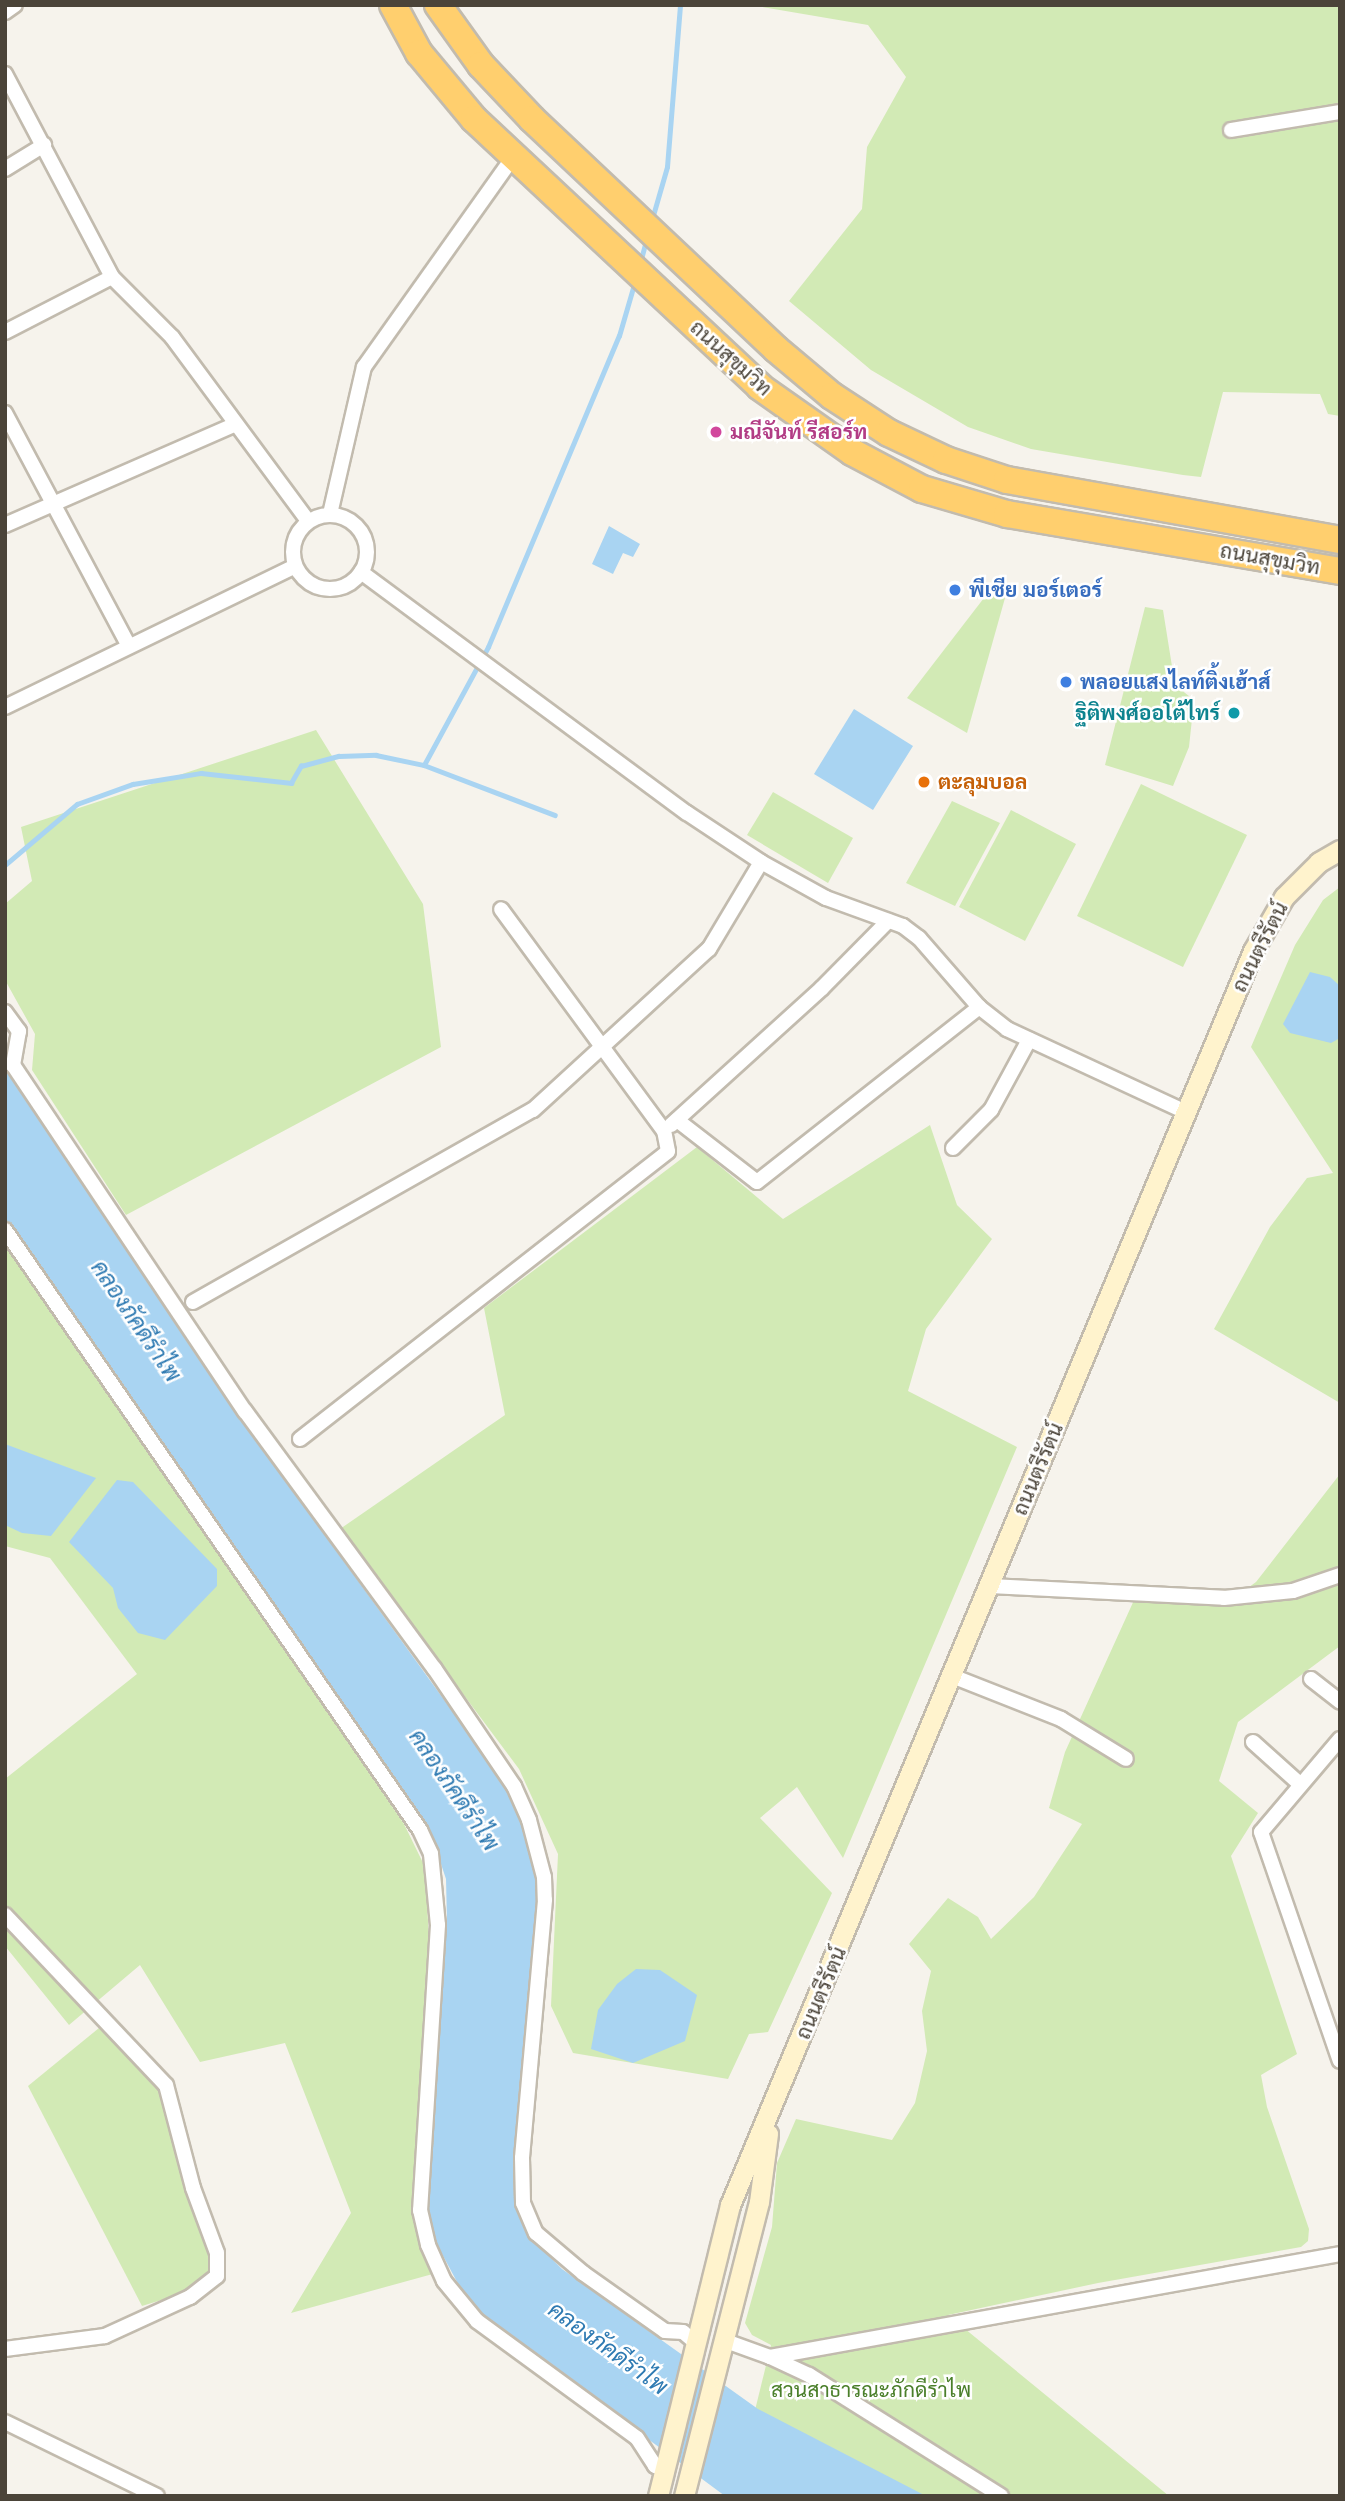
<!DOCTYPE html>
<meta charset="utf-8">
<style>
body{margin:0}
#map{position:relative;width:1345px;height:2501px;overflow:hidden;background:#f6f3ec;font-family:"PT Sans",Sarabun,sans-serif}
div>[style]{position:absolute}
.green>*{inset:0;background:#d2eab5}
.water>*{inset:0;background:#a9d4f2}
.stream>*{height:4.5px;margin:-2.25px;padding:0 2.25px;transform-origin:2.25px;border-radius:2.25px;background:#a9d4f2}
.roads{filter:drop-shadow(2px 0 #c2bbae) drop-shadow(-2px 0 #c2bbae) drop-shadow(0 2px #c2bbae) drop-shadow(0 -2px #c2bbae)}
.street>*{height:14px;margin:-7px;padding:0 7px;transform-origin:7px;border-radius:7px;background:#fff}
.street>.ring{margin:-7px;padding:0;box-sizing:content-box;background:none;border:14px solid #fff;border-radius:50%}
.secondary>*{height:19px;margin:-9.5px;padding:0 9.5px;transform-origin:9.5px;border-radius:9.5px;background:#fff3cd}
.highway>*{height:26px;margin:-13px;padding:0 13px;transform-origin:13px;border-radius:13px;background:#ffcf6e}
.dots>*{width:19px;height:19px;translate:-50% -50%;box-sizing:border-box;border:4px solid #fff;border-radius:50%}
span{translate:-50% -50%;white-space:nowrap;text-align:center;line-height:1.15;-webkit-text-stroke:5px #fff;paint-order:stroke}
.street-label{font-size:21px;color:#4b4439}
.hotel-label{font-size:21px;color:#b23c85;font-weight:700}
.left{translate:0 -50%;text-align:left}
.shop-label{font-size:21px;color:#366cbe;font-weight:700}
.culture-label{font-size:21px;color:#0d838f;font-weight:700}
.right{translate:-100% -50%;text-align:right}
.food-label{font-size:21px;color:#c56008;font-weight:700}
.park-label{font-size:21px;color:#4a7f2a}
.water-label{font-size:23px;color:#2e7ab2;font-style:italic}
.frame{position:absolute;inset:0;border:7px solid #4b4439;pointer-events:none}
</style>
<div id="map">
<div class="green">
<div style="clip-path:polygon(750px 5px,1340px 5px,1340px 416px,1328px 414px,1320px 394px,1223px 392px,1201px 477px,1183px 475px,1031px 449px,968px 427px,871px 370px,789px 301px,862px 209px,867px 147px,906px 77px,868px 25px)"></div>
<div style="clip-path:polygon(997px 581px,1007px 591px,967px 733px,907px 698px)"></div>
<div style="clip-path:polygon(1145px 607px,1163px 610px,1175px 685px,1194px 700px,1189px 747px,1173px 786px,1105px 765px)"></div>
<div style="clip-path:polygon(316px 730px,423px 904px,441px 1047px,126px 1215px,32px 1070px,35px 1034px,5px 980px,5px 904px,32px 881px,21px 827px)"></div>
<div style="clip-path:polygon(1141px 784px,1247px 835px,1183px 967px,1077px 916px)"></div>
<div style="clip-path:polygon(773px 792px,853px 838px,828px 883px,747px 835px)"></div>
<div style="clip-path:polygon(952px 801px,1000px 823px,955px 906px,906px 883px)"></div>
<div style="clip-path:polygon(1011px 810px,1076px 844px,1025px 941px,959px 907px)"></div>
<div style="clip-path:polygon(1340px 887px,1340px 1403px,1214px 1329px,1270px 1227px,1307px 1178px,1333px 1173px,1251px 1047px,1295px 945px,1323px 900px)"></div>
<div style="clip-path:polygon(930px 1125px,957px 1205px,992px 1239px,926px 1329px,908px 1391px,1017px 1447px,843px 1858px,797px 1787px,760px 1818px,832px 1893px,768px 2032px,749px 2034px,728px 2079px,573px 2053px,551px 2006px,558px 1854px,519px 1769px,340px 1529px,505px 1415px,484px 1308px,697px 1147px,783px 1219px)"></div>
<div style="clip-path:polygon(5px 1242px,404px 1824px,425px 1867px,429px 1939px,412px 2198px,423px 2253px,440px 2272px,291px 2313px,351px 2213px,285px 2043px,200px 2062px,140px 1965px,69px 2025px,5px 1946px,5px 1779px,137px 1674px,50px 1558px,5px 1546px)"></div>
<div style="clip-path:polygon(1340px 1474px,1340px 1646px,1238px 1722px,1219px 1781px,1258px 1813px,1231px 1856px,1297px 2054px,1261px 2075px,1267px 2107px,1309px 2229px,1308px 2241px,1301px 2247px,1098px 2283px,948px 2315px,1169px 2496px,734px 2496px,771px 2345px,752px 2335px,745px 2323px,772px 2227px,777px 2163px,796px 2119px,892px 2140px,915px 2103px,927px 2051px,922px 2011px,931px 1971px,909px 1944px,948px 1898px,978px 1917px,991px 1939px,1034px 1897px,1082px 1824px,1049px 1808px,1065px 1752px,1135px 1598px,1230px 1601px,1256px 1582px)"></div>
<div style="clip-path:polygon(99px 2028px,161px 2088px,213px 2255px,211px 2273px,181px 2294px,142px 2306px,28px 2086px)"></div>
</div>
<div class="water">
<div style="clip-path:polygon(609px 526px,640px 544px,633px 557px,623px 553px,613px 574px,592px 564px)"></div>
<div style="clip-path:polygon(854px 709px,913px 746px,873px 810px,814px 774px)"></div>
<div style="clip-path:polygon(1310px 972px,1330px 977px,1340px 986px,1340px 1038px,1331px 1043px,1290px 1033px,1283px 1024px)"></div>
<div style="clip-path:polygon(5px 1062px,156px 1281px,215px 1383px,505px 1784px,527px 1835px,541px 1898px,514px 2175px,520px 2215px,534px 2241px,562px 2269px,758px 2409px,926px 2496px,725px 2496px,471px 2308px,426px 2224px,426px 2167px,447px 1923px,446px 1879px,428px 1825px,5px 1219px)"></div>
<div style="clip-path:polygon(5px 1444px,96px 1478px,51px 1536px,22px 1533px,5px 1525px)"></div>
<div style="clip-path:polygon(117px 1480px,133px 1482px,217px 1569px,217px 1586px,165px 1640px,138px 1633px,118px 1608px,113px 1588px,69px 1542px)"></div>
<div style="clip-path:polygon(636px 1969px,660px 1970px,697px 1995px,685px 2041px,633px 2063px,591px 2049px,598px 2010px,617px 1984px)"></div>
</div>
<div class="stream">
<div style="left:652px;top:219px;width:54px;rotate:-73.9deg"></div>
<div style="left:667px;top:167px;width:163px;rotate:-85.4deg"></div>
<div style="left:640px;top:263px;width:23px;rotate:-75deg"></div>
<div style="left:424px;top:765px;width:134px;rotate:-61.5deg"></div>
<div style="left:488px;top:647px;width:337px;rotate:-67.2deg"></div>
<div style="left:619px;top:336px;width:57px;rotate:-73.8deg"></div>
<div style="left:5px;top:865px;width:94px;rotate:-40.3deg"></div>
<div style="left:77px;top:804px;width:59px;rotate:-19.7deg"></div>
<div style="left:133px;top:784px;width:69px;rotate:-9.2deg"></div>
<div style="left:201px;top:773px;width:91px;rotate:6.3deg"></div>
<div style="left:291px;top:783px;width:20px;rotate:-60deg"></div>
<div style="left:301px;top:766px;width:39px;rotate:-15deg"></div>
<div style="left:339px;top:756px;width:37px;rotate:-2deg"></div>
<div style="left:376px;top:755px;width:49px;rotate:11.8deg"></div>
<div style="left:424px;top:765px;width:140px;rotate:20.9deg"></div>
</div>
<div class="roads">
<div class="street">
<div style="left:5px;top:12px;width:12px;rotate:-35deg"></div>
<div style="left:5px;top:74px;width:229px;rotate:62.2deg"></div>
<div style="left:112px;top:277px;width:85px;rotate:45deg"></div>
<div style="left:172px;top:337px;width:229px;rotate:53.5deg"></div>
<div style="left:1231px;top:130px;width:110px;rotate:-9.4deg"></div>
<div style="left:5px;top:169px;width:46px;rotate:-31.6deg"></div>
<div style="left:5px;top:332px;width:120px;rotate:-27.2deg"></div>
<div style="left:5px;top:413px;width:264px;rotate:62deg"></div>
<div style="left:330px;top:514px;width:151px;rotate:-77deg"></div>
<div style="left:364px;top:367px;width:259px;rotate:-54.6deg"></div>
<div class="ring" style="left:293px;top:515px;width:60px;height:60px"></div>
<div style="left:5px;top:525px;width:250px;rotate:-23.6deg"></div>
<div style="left:361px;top:572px;width:405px;rotate:36.5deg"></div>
<div style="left:687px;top:813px;width:89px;rotate:33.5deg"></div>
<div style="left:761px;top:862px;width:74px;rotate:29deg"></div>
<div style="left:826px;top:898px;width:82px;rotate:20deg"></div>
<div style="left:903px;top:926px;width:20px;rotate:37deg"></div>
<div style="left:919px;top:938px;width:91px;rotate:49deg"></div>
<div style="left:979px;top:1007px;width:36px;rotate:38deg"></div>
<div style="left:1007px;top:1029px;width:197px;rotate:24.9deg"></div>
<div style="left:5px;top:707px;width:322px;rotate:-25.9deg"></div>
<div style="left:5px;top:1012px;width:24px;rotate:54deg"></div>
<div style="left:19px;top:1031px;width:35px;rotate:100deg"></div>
<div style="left:13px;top:1065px;width:417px;rotate:56.2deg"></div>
<div style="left:245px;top:1411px;width:319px;rotate:53.7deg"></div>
<div style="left:434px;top:1668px;width:143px;rotate:55.9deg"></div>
<div style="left:514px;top:1786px;width:37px;rotate:66deg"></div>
<div style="left:529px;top:1820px;width:59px;rotate:75.3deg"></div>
<div style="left:544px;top:1877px;width:23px;rotate:88deg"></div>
<div style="left:545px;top:1900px;width:259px;rotate:95.1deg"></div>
<div style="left:522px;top:2158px;width:45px;rotate:88.7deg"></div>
<div style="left:523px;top:2203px;width:33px;rotate:67deg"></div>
<div style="left:536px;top:2233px;width:62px;rotate:40.4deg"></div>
<div style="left:583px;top:2273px;width:100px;rotate:35.3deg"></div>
<div style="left:665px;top:2331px;width:18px;rotate:3deg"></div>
<div style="left:683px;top:2332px;width:16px;rotate:40deg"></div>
<div style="left:677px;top:1120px;width:101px;rotate:37.8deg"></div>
<div style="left:757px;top:1182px;width:283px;rotate:-38.2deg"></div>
<div style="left:671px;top:1125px;width:204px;rotate:-42.2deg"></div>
<div style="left:822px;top:988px;width:94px;rotate:-45.4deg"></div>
<div style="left:953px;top:1148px;width:54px;rotate:-45deg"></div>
<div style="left:991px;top:1110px;width:80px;rotate:-61.5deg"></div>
<div style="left:5px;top:1230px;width:730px;rotate:55.33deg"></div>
<div style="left:420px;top:1830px;width:26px;rotate:65deg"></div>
<div style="left:431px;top:1854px;width:71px;rotate:84.4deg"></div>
<div style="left:438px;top:1925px;width:286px;rotate:93.6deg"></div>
<div style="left:420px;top:2210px;width:36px;rotate:77deg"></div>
<div style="left:428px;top:2245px;width:39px;rotate:66deg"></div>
<div style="left:444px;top:2281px;width:52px;rotate:50.5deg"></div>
<div style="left:477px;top:2321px;width:198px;rotate:36.2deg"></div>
<div style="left:637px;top:2438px;width:33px;rotate:57deg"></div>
<div style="left:655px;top:2466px;width:10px;rotate:17deg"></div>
<div style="left:193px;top:1302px;width:390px;rotate:-29.5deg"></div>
<div style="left:533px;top:1110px;width:239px;rotate:-42.5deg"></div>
<div style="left:709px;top:949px;width:101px;rotate:-59.1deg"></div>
<div style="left:300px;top:1439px;width:467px;rotate:-38deg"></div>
<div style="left:668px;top:1151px;width:20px;rotate:-101deg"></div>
<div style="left:664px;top:1131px;width:275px;rotate:-126.3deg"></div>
<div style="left:990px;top:1586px;width:234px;rotate:2.9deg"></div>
<div style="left:1224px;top:1598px;width:69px;rotate:-5.8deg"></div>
<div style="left:1293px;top:1591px;width:50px;rotate:-18.8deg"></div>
<div style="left:952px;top:1676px;width:117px;rotate:21.5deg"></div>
<div style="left:1061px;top:1719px;width:76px;rotate:31.6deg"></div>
<div style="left:1311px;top:1679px;width:37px;rotate:38deg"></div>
<div style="left:1340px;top:1739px;width:122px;rotate:130.3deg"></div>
<div style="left:1261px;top:1832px;width:242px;rotate:71deg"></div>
<div style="left:1253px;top:1742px;width:64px;rotate:41.9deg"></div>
<div style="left:5px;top:1915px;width:234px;rotate:46.6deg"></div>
<div style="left:166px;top:2085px;width:106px;rotate:75.3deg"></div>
<div style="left:193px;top:2188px;width:69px;rotate:69.7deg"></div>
<div style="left:217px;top:2253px;width:23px;rotate:90deg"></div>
<div style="left:217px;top:2276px;width:34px;rotate:142deg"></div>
<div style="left:190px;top:2297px;width:94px;rotate:155.4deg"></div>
<div style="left:105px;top:2336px;width:101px;rotate:172.6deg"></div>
<div style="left:723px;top:2340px;width:50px;rotate:19.9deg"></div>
<div style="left:770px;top:2357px;width:579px;rotate:-10.24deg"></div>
<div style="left:770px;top:2357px;width:43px;rotate:24.8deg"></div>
<div style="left:809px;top:2375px;width:227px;rotate:32.2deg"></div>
<div style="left:5px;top:2422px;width:169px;rotate:26deg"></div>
</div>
<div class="secondary">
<div style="left:658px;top:2496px;width:300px;rotate:-76.1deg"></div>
<div style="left:730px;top:2205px;width:1359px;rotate:-67.36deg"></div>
<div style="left:1253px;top:951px;width:62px;rotate:-60.1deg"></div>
<div style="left:1284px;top:897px;width:49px;rotate:-45deg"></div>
<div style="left:1319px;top:862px;width:24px;rotate:-30deg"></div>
<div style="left:684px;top:2496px;width:303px;rotate:-75.7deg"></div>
<div style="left:759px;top:2202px;width:69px;rotate:-82.5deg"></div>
</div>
<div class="highway">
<div style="left:393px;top:5px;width:55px;rotate:61.6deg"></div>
<div style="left:419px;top:53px;width:86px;rotate:50.2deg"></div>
<div style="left:474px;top:119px;width:392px;rotate:43.1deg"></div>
<div style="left:760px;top:387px;width:113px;rotate:35.2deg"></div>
<div style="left:852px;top:452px;width:79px;rotate:27.9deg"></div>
<div style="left:922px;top:489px;width:89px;rotate:16.4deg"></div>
<div style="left:1007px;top:514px;width:338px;rotate:9.7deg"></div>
<div style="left:438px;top:5px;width:74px;rotate:54.4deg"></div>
<div style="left:481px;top:65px;width:74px;rotate:46.6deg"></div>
<div style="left:532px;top:119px;width:335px;rotate:43.3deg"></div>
<div style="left:776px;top:349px;width:73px;rotate:40deg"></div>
<div style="left:832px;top:396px;width:68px;rotate:33deg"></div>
<div style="left:889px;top:433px;width:63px;rotate:25.3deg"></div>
<div style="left:946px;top:460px;width:64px;rotate:18.2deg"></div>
<div style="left:1007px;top:480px;width:338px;rotate:10.2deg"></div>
</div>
</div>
<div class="dots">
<div style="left:716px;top:432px;background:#d1479c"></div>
<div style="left:955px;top:590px;background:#3f7fe0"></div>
<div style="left:1066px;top:682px;background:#3f7fe0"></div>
<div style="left:1234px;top:713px;background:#0f9aa8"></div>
<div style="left:924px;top:782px;background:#e8710a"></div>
</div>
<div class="street-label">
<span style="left:731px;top:358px;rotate:42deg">ถนนสุขุมวิท</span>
<span style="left:1270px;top:559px;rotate:10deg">ถนนสุขุมวิท</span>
<span style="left:1260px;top:947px;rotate:-63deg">ถนนตรีรัตน์</span>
<span style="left:1038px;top:1469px;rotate:-67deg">ถนนตรีรัตน์</span>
<span style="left:821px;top:1993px;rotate:-67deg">ถนนตรีรัตน์</span>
</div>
<div class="hotel-label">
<span class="left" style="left:730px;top:432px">มณีจันท์ รีสอร์ท</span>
</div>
<div class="shop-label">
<span class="left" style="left:969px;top:590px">พีเชีย มอร์เตอร์</span>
<span class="left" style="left:1080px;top:682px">พลอยแสงไลท์ติ้งเฮ้าส์</span>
</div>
<div class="culture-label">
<span class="right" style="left:1220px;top:713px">ฐิติพงศ์ออโต้ไทร์</span>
</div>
<div class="food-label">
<span class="left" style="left:938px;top:782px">ตะลุมบอล</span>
</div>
<div class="park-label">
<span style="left:871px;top:2390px">สวนสาธารณะภักดีรำไพ</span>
</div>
<div class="water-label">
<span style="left:136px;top:1321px;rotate:56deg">คลองภัคดีรำไพ</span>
<span style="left:454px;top:1790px;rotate:56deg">คลองภัคดีรำไพ</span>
<span style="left:608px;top:2348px;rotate:36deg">คลองภัคดีรำไพ</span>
</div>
<div class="frame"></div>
</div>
